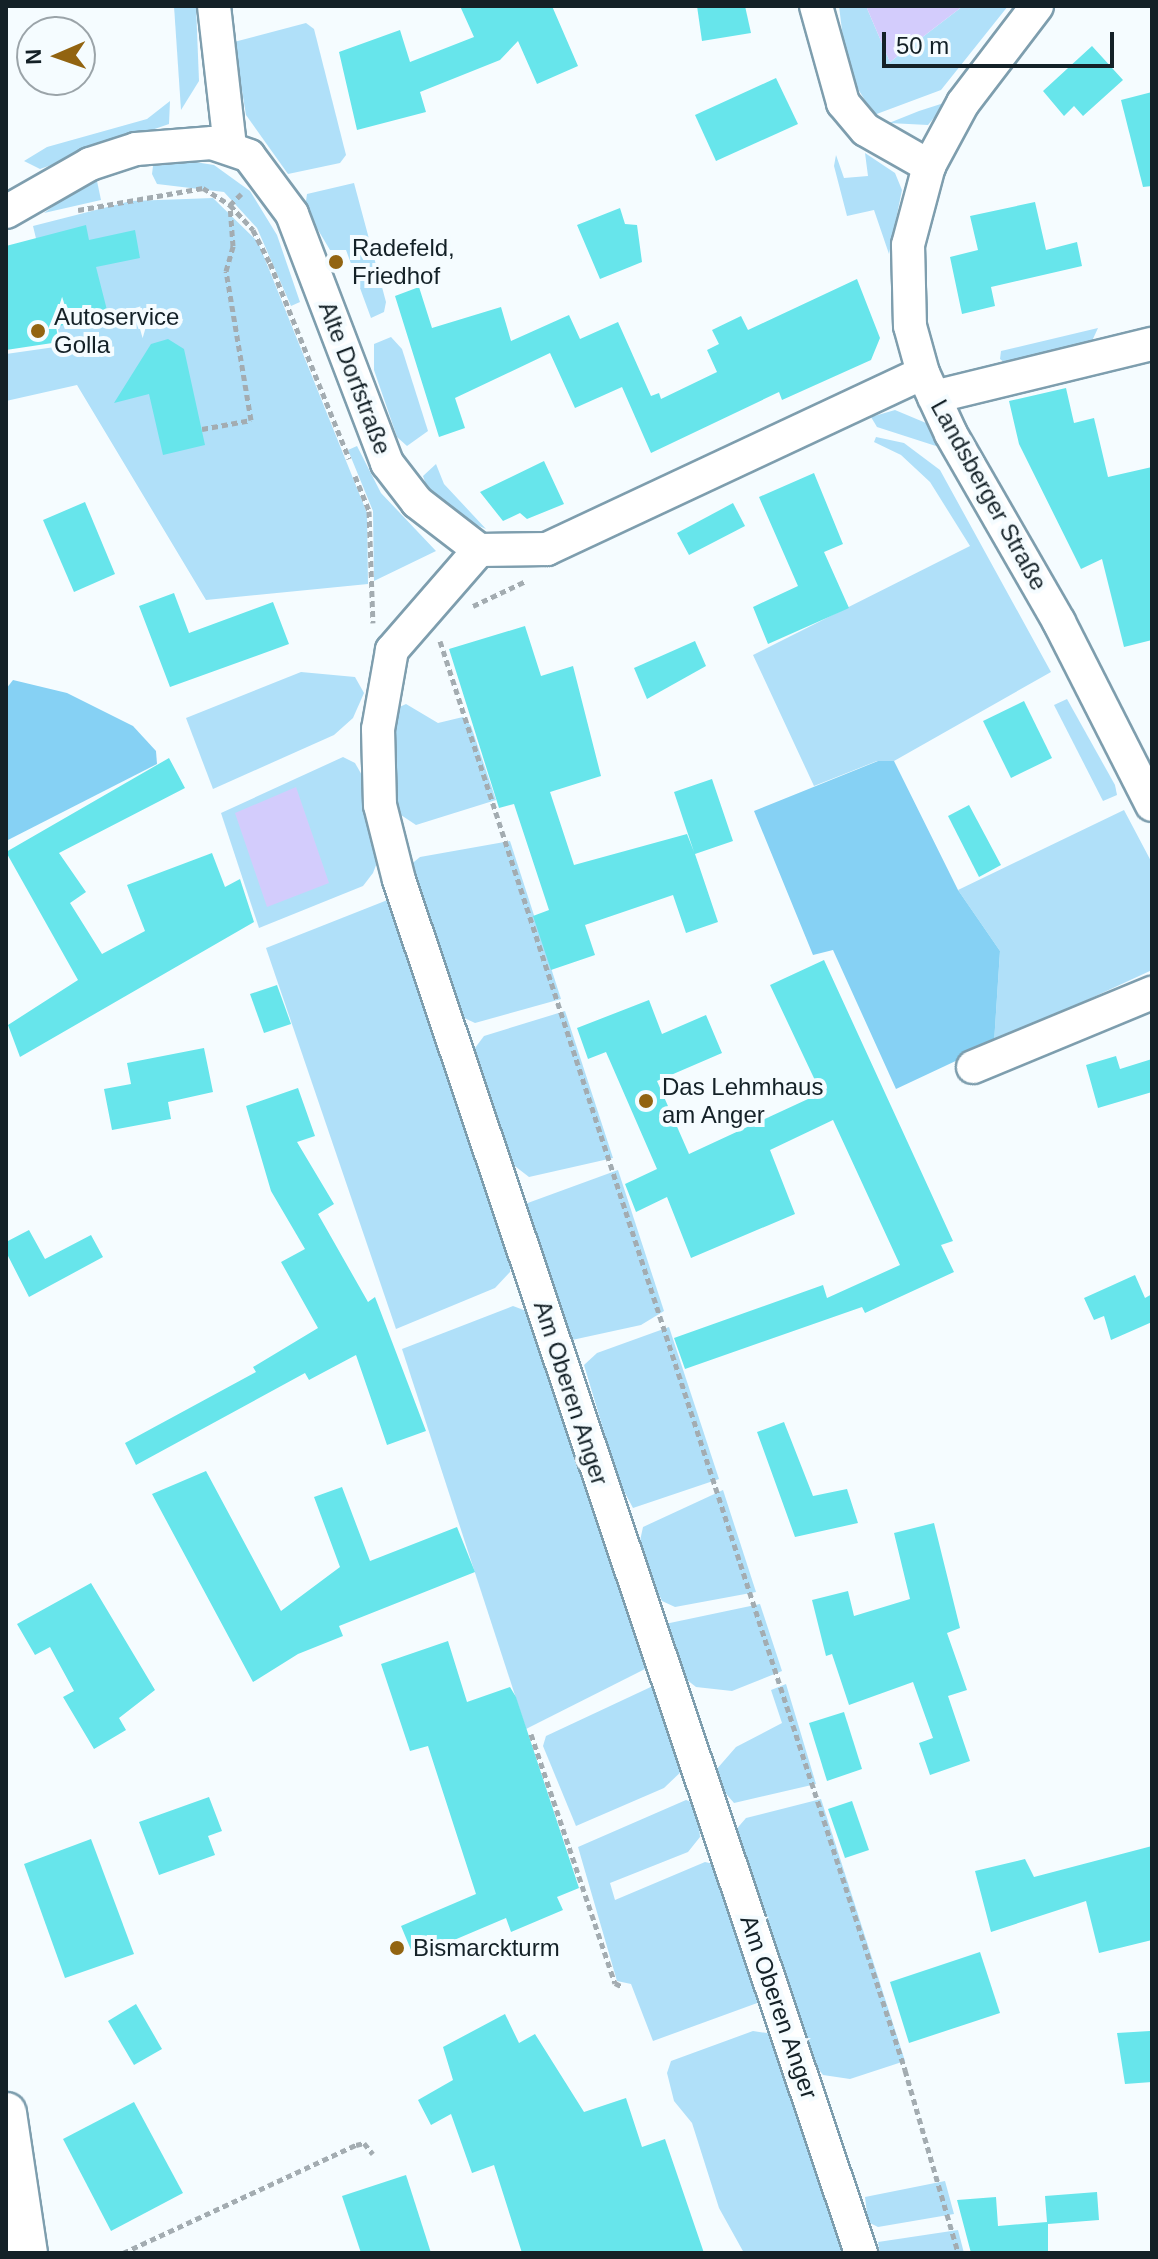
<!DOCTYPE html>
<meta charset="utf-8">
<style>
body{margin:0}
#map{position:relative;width:1158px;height:2259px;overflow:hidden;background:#f5fcff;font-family:Arial,sans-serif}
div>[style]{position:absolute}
.green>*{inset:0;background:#b0e0f9}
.forest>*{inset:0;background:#86d1f4}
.water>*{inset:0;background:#d3ccfc}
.building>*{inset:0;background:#67e5eb}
.path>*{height:5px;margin-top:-2.5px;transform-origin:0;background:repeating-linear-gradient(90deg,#a3acb1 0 6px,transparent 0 10px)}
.roads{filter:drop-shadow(2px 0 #7e9eae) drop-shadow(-2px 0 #7e9eae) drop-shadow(0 2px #7e9eae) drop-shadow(0 -2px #7e9eae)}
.minor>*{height:32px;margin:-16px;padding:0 16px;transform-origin:16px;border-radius:16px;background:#fff}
.major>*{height:40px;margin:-20px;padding:0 20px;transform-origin:20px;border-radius:20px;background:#fff}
.dots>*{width:22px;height:22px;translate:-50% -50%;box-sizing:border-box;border:4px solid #f5fcff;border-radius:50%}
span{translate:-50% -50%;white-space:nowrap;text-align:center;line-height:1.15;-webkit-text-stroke:8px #f5fcff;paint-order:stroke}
.poi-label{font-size:24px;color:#142127}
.left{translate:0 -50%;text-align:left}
.street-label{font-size:24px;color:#142127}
.frame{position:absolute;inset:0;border:8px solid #142127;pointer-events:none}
.north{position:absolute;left:16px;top:16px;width:80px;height:80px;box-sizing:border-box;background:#f5fcff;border:2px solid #9ba4a9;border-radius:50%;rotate:268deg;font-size:22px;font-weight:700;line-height:32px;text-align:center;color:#142127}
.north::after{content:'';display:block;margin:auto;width:28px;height:36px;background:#926411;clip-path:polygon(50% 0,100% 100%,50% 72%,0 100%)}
.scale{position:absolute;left:882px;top:32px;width:232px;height:36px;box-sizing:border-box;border:4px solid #142127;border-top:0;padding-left:10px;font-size:24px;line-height:28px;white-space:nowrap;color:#142127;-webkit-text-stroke:6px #f5fcff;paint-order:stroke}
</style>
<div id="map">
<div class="green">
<div style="clip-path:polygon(174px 6px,196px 6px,199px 81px,181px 110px)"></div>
<div style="clip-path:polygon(839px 6px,866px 6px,890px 62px,963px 6px,1008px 6px,941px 90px,874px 115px,847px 71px)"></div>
<div style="clip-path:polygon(306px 23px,314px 29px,346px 155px,340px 163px,288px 174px,246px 115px,234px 42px)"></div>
<div style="clip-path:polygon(170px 101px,169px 124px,40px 169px,24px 161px,47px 147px,147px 119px)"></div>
<div style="clip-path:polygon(947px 102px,928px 125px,889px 123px,919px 111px)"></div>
<div style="clip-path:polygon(865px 153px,895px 173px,902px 190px,889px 254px,874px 210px,847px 216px,834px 166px,836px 155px,844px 178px,868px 176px)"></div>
<div style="clip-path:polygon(195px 162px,214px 165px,250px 191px,277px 235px,300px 302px,291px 306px,257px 228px,224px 192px,157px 184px,152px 174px,153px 166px)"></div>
<div style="clip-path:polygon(97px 181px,101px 200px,44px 213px,66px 197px)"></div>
<div style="clip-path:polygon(354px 183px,386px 302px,384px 312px,371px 318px,346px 250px,330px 250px,305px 208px,307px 194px)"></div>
<div style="clip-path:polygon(213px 198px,258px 242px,367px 513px,368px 584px,206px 600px,77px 385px,6px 401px,6px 354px,62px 346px,33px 226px,131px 201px)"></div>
<div style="clip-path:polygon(1098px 328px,1092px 341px,1082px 345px,1005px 363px,1000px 359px,1001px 351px)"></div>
<div style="clip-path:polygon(391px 337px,402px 349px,428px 431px,407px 446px,397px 437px,374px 370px,374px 344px)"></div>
<div style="clip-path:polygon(895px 410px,926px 423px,939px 447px,877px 427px,871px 417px)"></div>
<div style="clip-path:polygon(876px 437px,904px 443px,940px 470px,1051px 672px,894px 761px,877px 761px,814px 786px,753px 655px,970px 546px,930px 482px,901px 455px,874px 442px)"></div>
<div style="clip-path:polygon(357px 446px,381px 493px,436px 551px,374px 581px,373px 511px,348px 450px)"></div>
<div style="clip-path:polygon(436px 464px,444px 484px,486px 529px,461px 518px,427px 488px,423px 476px)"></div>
<div style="clip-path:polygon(301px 672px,355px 677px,364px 693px,353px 718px,334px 735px,213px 789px,186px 718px)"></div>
<div style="clip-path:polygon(1067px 699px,1115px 785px,1117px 795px,1103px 801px,1054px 705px)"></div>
<div style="clip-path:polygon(406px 704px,438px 723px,463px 717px,471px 726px,496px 800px,416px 825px,395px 811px,391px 711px)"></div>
<div style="clip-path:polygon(343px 757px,355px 763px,363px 777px,378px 860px,373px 873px,363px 886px,259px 928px,221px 813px)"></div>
<div style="clip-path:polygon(1124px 810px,1152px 863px,1152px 970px,994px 1043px,1000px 951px,958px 890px)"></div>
<div style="clip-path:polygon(510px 841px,561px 999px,475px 1023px,460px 1016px,409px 866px,420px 857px)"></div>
<div style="clip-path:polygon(390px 899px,511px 1252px,510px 1272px,495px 1288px,396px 1329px,266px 948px)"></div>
<div style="clip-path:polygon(565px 1011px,613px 1158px,529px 1177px,507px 1160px,472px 1052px,484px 1036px)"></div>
<div style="clip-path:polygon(618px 1170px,664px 1311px,641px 1325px,572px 1340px,525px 1204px)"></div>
<div style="clip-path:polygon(513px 1306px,529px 1312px,647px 1668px,526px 1729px,402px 1349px)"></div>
<div style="clip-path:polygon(669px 1327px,719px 1479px,633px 1508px,619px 1482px,584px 1365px,597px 1353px)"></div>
<div style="clip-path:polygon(723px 1490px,756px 1592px,675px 1607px,662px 1601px,638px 1550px,643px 1527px)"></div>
<div style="clip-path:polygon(760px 1604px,782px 1671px,732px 1691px,696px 1687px,682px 1676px,665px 1624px)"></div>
<div style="clip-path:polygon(786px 1684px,816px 1784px,734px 1803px,716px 1782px,716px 1770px,736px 1747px,782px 1723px,771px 1690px)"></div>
<div style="clip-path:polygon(655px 1685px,686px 1767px,664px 1788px,576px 1826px,543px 1746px,546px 1736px)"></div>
<div style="clip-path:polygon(821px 1799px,905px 2061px,850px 2079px,823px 2075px,810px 2058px,734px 1832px,746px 1818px)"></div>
<div style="clip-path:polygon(686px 1800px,697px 1804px,700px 1837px,688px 1852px,610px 1883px,615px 1900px,705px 1862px,718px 1865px,760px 2002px,653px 2041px,631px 1984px,617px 1981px,578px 1847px)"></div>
<div style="clip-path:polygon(753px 2031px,773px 2034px,844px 2249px,839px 2253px,744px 2253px,719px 2208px,692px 2123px,674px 2101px,667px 2073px,671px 2061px)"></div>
<div style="clip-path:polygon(945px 2181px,954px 2214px,878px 2227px,868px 2222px,865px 2197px)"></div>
<div style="clip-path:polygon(958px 2230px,964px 2253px,880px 2253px,878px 2242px)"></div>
</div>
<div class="forest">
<div style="clip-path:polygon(13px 680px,67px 693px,133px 726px,156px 751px,157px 764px,6px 841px,6px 689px)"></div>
<div style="clip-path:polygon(878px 761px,894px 761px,958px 890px,1000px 951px,994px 1043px,896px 1089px,833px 950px,813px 955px,754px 811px)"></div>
</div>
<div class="water">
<div style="clip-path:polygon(866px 6px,963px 6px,890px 62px)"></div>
<div style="clip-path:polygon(296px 787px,329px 883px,267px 907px,235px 813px)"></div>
</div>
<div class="building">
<div style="clip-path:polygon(460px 6px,552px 6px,578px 66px,537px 84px,518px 41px,500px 60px,420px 92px,426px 112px,357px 130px,339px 52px,400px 30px,410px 62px,474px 37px)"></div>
<div style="clip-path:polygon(697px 6px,745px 6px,751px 33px,702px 41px)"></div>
<div style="clip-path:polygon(1092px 46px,1123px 80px,1083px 116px,1074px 106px,1064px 116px,1043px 91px)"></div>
<div style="clip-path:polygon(776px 78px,798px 124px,716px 161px,695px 115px)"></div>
<div style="clip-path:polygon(1152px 92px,1152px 186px,1143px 187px,1121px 100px)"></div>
<div style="clip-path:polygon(1035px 202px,1046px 250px,1077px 242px,1082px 266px,991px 287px,995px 306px,962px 314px,950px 257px,978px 250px,970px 216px)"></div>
<div style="clip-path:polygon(620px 208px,625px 224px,637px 225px,642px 262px,600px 279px,577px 225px)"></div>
<div style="clip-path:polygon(86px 225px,89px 240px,135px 230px,140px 258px,96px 267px,108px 314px,56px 327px,59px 342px,6px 350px,6px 246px)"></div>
<div style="clip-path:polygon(857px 279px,880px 338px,871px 360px,782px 400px,779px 392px,651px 453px,622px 387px,575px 408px,550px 353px,455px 398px,465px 428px,439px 437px,395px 296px,419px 287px,432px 328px,501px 307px,511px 341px,569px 315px,580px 339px,618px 322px,651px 396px,659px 393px,661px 399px,717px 372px,707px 350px,719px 344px,712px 330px,741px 316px,748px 330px)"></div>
<div style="clip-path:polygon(168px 339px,184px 349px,205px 445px,163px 455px,149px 394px,114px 403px,151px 344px)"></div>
<div style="clip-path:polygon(1066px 388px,1074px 423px,1094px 418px,1108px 477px,1152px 467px,1152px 640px,1124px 647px,1102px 559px,1081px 569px,1019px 444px,1009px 401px)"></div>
<div style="clip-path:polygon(544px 461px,564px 504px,527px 519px,520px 513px,503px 521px,480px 492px)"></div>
<div style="clip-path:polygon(814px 473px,843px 544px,824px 552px,849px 608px,768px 644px,753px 607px,798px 586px,759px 497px)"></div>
<div style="clip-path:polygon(85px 502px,115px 574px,74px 592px,43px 520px)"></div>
<div style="clip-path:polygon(733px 503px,745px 526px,689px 555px,677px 533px)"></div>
<div style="clip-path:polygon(174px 593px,189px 633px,273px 602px,289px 644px,170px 687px,139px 606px)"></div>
<div style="clip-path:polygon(525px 626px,541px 676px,573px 666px,601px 776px,550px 792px,574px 865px,687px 834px,694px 852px,674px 792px,712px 779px,733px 841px,695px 854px,718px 922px,686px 933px,673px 895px,585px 925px,595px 955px,551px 970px,533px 916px,549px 910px,514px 804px,499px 808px,449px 649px)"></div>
<div style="clip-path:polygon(695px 641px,706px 666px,647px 699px,634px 668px)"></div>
<div style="clip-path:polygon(1024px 701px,1052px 758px,1011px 778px,983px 721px)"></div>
<div style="clip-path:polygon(169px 758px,185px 788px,59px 853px,86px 892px,70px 903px,102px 954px,145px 931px,127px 885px,212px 853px,225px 887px,240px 879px,254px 922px,20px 1057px,8px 1025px,78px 980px,6px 852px)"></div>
<div style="clip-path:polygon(969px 805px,1001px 865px,979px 877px,948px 816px)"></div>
<div style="clip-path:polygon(824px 960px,953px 1241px,941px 1245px,954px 1272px,865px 1313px,862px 1307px,685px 1369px,674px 1338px,823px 1285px,827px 1298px,900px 1265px,833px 1120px,770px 1150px,795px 1214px,691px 1258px,667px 1197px,636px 1212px,625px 1184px,657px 1169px,606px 1052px,588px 1059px,577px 1028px,649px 1000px,662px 1034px,706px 1015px,722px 1053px,657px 1081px,689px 1154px,821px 1093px,770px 985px)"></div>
<div style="clip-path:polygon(277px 985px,291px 1024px,264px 1033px,250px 994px)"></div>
<div style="clip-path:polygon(204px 1048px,213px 1092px,168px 1102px,171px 1119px,112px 1130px,104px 1089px,131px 1084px,127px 1063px)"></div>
<div style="clip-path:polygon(1116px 1056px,1120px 1069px,1152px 1059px,1152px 1092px,1098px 1108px,1086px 1065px)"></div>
<div style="clip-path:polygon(298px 1088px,315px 1136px,297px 1142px,334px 1204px,318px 1214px,368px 1302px,375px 1297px,426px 1431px,387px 1445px,356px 1355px,309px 1380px,305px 1373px,136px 1465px,125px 1443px,256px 1372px,253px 1367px,318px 1328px,281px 1262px,305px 1249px,271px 1191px,246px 1106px)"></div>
<div style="clip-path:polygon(29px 1230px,45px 1259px,91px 1235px,103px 1257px,29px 1297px,6px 1252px,6px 1242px)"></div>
<div style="clip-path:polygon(1135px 1275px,1145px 1298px,1152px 1294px,1152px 1322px,1111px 1340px,1104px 1316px,1094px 1320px,1084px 1298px)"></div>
<div style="clip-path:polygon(784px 1422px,813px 1496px,847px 1489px,858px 1523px,795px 1537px,757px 1432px)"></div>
<div style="clip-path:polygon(206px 1471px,281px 1611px,340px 1567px,314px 1497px,342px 1487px,370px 1561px,457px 1527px,475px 1572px,339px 1626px,343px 1636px,298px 1654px,253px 1682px,152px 1494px)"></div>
<div style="clip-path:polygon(934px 1523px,960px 1628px,947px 1633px,967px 1690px,948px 1696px,970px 1761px,930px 1775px,919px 1743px,933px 1738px,913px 1682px,849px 1705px,832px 1654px,826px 1656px,812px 1600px,848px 1591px,854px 1616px,910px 1599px,894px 1533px)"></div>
<div style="clip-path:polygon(91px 1583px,155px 1690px,119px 1718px,126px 1730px,94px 1749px,63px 1697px,74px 1691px,50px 1647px,35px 1655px,17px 1624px)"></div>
<div style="clip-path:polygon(448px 1641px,467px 1702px,510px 1687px,516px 1697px,579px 1888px,557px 1897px,563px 1910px,511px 1932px,506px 1918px,414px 1957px,401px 1926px,476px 1894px,428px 1746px,410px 1751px,381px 1664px)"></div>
<div style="clip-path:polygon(844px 1712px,862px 1769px,827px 1781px,809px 1723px)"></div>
<div style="clip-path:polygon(209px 1797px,222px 1831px,208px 1836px,215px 1855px,159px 1875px,139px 1822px)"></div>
<div style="clip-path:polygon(852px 1801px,869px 1850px,845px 1858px,828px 1809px)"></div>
<div style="clip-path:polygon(91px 1839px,134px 1954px,65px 1978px,24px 1864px)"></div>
<div style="clip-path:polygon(1152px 1846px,1152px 1940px,1099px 1953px,1086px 1901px,991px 1932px,975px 1871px,1025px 1859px,1034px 1877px)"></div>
<div style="clip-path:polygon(980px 1952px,1000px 2013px,909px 2043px,890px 1982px)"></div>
<div style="clip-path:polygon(136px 2004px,162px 2049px,134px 2065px,108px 2021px)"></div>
<div style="clip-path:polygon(505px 2014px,519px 2043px,535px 2034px,584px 2112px,626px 2098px,642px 2147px,665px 2139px,704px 2253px,522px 2253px,494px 2165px,472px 2173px,451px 2114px,431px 2125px,418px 2100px,453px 2080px,443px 2047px)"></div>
<div style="clip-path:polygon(1150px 2031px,1152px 2082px,1125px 2084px,1117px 2033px)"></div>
<div style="clip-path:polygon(134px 2102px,183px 2193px,111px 2231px,63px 2139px)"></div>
<div style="clip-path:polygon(406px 2175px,431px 2253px,361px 2253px,342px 2196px)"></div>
<div style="clip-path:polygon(1097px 2192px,1099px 2220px,1048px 2224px,1048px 2253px,971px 2253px,957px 2200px,996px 2197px,998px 2226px,1047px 2222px,1045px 2196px)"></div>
</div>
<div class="path">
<div style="left:78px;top:210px;width:127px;rotate:-10deg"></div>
<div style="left:203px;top:188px;width:32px;rotate:32deg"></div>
<div style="left:230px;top:205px;width:34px;rotate:47deg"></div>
<div style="left:253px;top:230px;width:37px;rotate:63deg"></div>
<div style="left:270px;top:263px;width:211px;rotate:68deg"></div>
<div style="left:202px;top:429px;width:50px;rotate:-10.4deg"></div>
<div style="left:251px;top:420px;width:151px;rotate:-99.5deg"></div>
<div style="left:226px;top:271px;width:26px;rotate:-74deg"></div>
<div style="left:233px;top:246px;width:41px;rotate:-94.2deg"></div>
<div style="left:230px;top:205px;width:16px;rotate:-45deg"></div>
<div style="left:355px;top:476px;width:38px;rotate:68deg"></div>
<div style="left:369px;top:511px;width:112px;rotate:88deg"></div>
<div style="left:473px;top:606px;width:59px;rotate:-25.3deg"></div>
<div style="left:440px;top:641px;width:1503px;rotate:71.97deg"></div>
<div style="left:905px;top:2070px;width:191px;rotate:73.8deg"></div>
<div style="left:531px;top:1734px;width:263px;rotate:71.4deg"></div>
<div style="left:615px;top:1983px;width:7px;rotate:27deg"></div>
<div style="left:123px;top:2253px;width:257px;rotate:-24.9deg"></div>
<div style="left:356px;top:2145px;width:8px;rotate:-14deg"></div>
<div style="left:364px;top:2143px;width:14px;rotate:51deg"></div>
</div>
<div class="roads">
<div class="minor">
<div style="left:214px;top:6px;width:141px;rotate:83.5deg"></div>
<div style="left:816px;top:6px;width:101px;rotate:74.4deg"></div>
<div style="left:843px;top:103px;width:35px;rotate:50deg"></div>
<div style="left:866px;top:130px;width:73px;rotate:29.7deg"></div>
<div style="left:1037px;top:6px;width:122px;rotate:127.3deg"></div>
<div style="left:963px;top:103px;width:72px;rotate:118.4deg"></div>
<div style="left:929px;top:166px;width:82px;rotate:104.9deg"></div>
<div style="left:908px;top:245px;width:81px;rotate:88.6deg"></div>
<div style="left:910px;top:326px;width:49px;rotate:74.5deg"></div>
<div style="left:923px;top:373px;width:67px;rotate:65.3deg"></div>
<div style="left:951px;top:434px;width:217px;rotate:60.1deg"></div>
<div style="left:1059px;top:622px;width:205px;rotate:63.1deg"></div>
<div style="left:6px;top:212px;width:97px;rotate:-29.7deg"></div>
<div style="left:90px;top:164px;width:48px;rotate:-18.1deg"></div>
<div style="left:136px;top:149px;width:76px;rotate:-4.5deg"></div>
<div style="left:212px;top:143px;width:39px;rotate:19deg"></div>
<div style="left:249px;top:156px;width:72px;rotate:53.4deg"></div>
<div style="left:292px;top:214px;width:267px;rotate:69.1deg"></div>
<div style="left:387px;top:463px;width:49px;rotate:52.4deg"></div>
<div style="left:417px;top:502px;width:78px;rotate:37.7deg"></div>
<div style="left:479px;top:550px;width:68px;rotate:-0.8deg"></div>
<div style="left:547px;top:549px;width:415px;rotate:-25.1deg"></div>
<div style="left:934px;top:397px;width:224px;rotate:-13.7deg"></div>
<div style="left:479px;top:550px;width:133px;rotate:131deg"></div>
<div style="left:392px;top:650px;width:80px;rotate:100deg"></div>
<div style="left:378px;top:729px;width:76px;rotate:88.5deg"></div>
<div style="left:380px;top:805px;width:77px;rotate:75.8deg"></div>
<div style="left:399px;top:880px;width:1449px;rotate:71.4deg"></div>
<div style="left:973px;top:1067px;width:194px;rotate:-22.5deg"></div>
</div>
<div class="major">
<div style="left:6px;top:2113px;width:142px;rotate:81.5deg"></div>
</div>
</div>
<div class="dots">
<div style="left:336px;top:262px;background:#926411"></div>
<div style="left:38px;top:331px;background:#926411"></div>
<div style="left:646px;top:1101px;background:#926411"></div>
<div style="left:397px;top:1948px;background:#926411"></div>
</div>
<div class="poi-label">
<span class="left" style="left:352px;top:262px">Radefeld,<br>Friedhof</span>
<span class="left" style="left:54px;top:331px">Autoservice<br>Golla</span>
<span class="left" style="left:662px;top:1101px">Das Lehmhaus<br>am Anger</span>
<span class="left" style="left:413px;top:1948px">Bismarckturm</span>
</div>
<div class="street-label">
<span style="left:355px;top:378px;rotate:69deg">Alte Dorfstraße</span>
<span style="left:989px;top:495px;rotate:61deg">Landsberger Straße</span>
<span style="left:571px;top:1393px;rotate:72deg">Am Oberen Anger</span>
<span style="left:779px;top:2007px;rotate:71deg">Am Oberen Anger</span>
</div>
<div class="frame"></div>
<div class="north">N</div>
<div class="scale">50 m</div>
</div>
